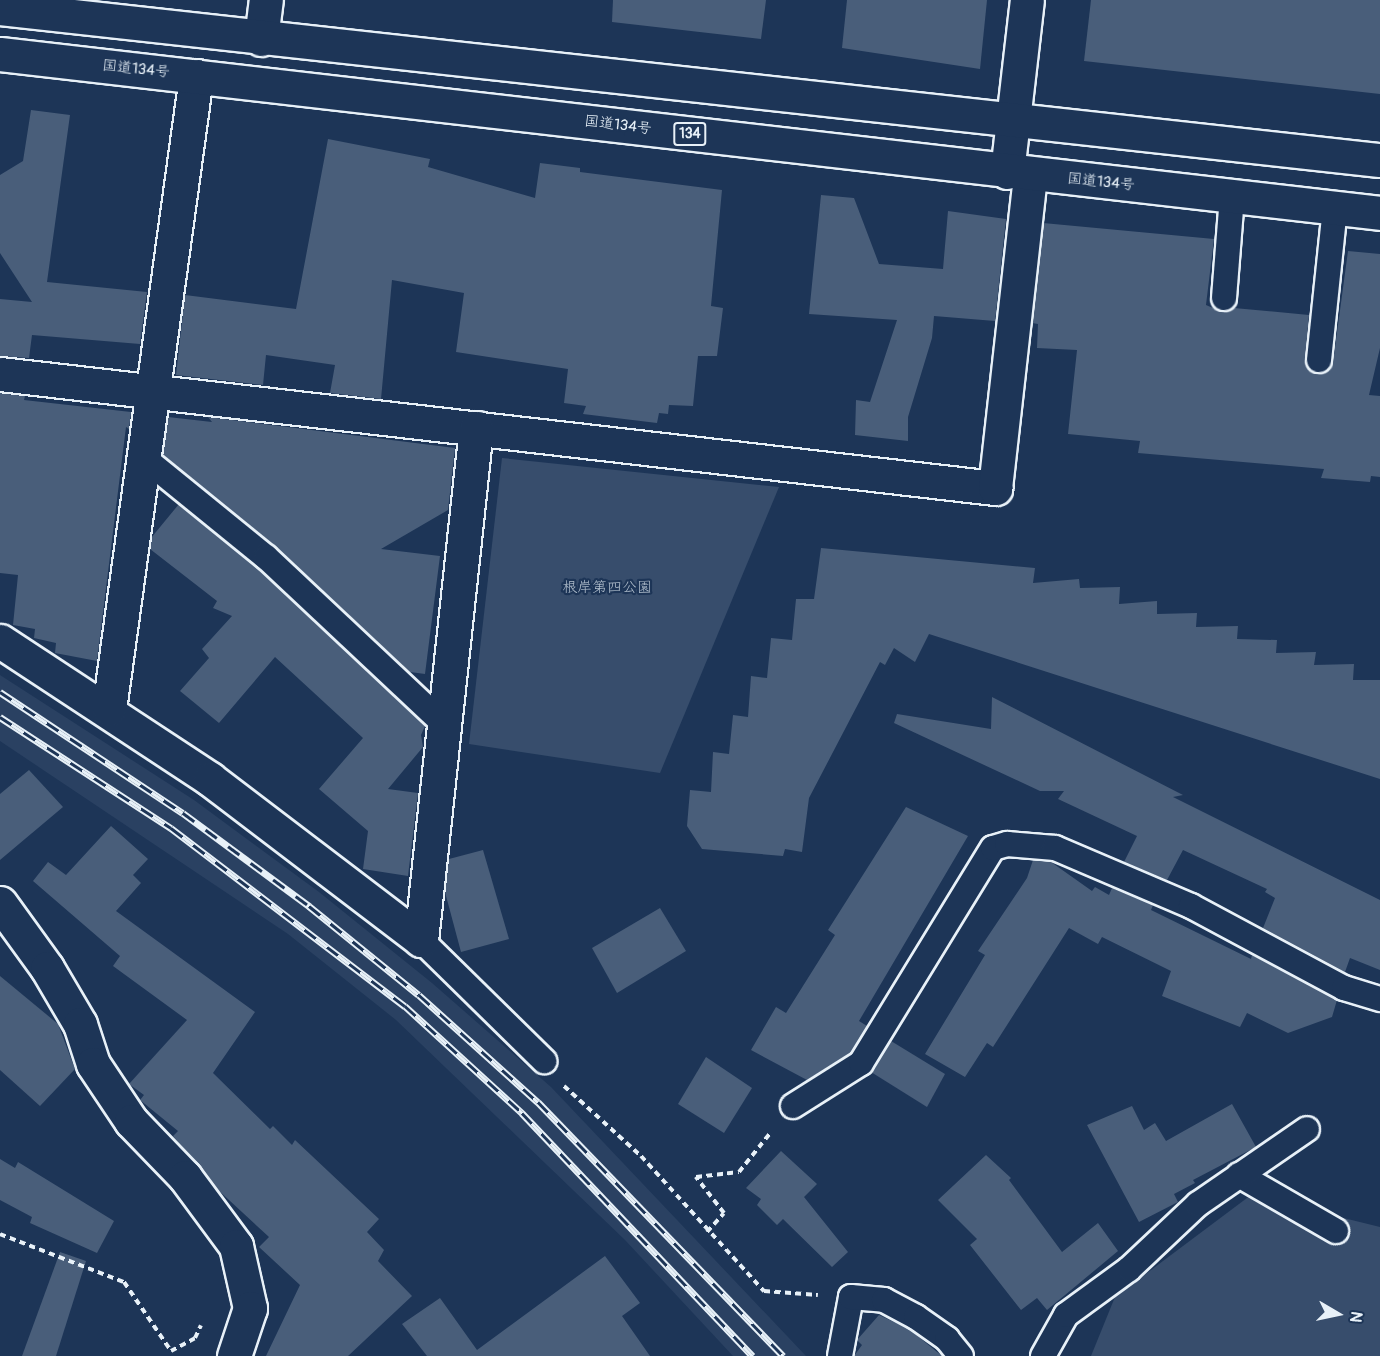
<!DOCTYPE html>
<meta charset="utf-8">
<style>
body{margin:0}
#map{position:relative;width:1380px;height:1356px;overflow:hidden;background:#1d3557;font-family:Pangolin,"Klee One",sans-serif}
div>[style]{position:absolute}
.built>*{inset:0;background:#2a4162}
.green>*{inset:0;background:#374d6c}
.building>*{inset:0;background:#495e7a}
.path>*{height:4px;margin-top:-2px;transform-origin:0;background:repeating-linear-gradient(90deg,#e8f1f8 0 6px,transparent 0 10.5px)}
.roads{filter:drop-shadow(2px 0 #e8f1f8) drop-shadow(-2px 0 #e8f1f8) drop-shadow(0 2px #e8f1f8) drop-shadow(0 -2px #e8f1f8)}
.service>*{height:24px;margin:-12px;padding:0 12px;transform-origin:12px;border-radius:12px;background:#1d3557}
.minor>*{height:33px;margin:-16.5px;padding:0 16.5px;transform-origin:16.5px;border-radius:16.5px;background:#1d3557}
.tertiary>*{height:33px;margin:-16.5px;padding:0 16.5px;transform-origin:16.5px;border-radius:16.5px;background:#1d3557}
.trunk>*{height:33px;margin:-16.5px;padding:0 16.5px;transform-origin:16.5px;border-radius:16.5px;background:#1d3557}
.rail>*{height:7px;margin-top:-3.5px;transform-origin:0;background:repeating-linear-gradient(90deg,#1d3557 0 14px,#e8f1f8 0 28px);box-sizing:border-box;border-block:2px solid #e8f1f8}
span{translate:-50% -50%;white-space:nowrap;text-align:center;line-height:1.15;-webkit-text-stroke:4.5px #1d3557;paint-order:stroke}
.shield-label span{padding:2px 4px;background:#1d3557;border:2px solid;border-radius:4px;-webkit-text-stroke-width:0}
.shield-label{font-size:14px;color:#e8f1f8;font-weight:700}
.street-label{font-size:15px;color:#e8f1f8}
.park-label{font-size:15px;color:#b3c0ce}
.north{position:absolute;left:1308px;top:1284px;width:60px;height:60px;-webkit-text-stroke:4px #1d3557;paint-order:stroke;rotate:99deg;font-size:16px;font-weight:700;line-height:24px;text-align:center;color:#e8f1f8}
.north::after{content:'';display:block;margin:auto;width:21px;height:27px;background:#e8f1f8;clip-path:polygon(50% 0,100% 100%,50% 72%,0 100%)}
</style>
<div id="map">
<div class="built">
<div style="clip-path:polygon(0 675px,194px 800px,319px 892px,432px 983px,551px 1087px,806px 1356px,733px 1356px,625px 1240px,396px 1020px,288px 934px,0 741px)"></div>
</div>
<div class="green">
<div style="clip-path:polygon(502px 458px,779px 487px,660px 773px,469px 744px)"></div>
<div style="clip-path:polygon(1251px 1195px,1380px 1227px,1380px 1356px,1091px 1356px,1115px 1297px)"></div>
</div>
<div class="building">
<div style="clip-path:polygon(613px 0,766px 0,761px 39px,612px 22px)"></div>
<div style="clip-path:polygon(847px 0,987px 0,980px 69px,842px 48px)"></div>
<div style="clip-path:polygon(1091px 0,1380px 0,1380px 94px,1084px 61px)"></div>
<div style="clip-path:polygon(31px 110px,70px 115px,47px 282px,147px 292px,140px 344px,32px 335px,29px 358px,0 356px,0 299px,32px 302px,0 253px,0 175px,23px 161px)"></div>
<div style="clip-path:polygon(328px 139px,430px 159px,428px 167px,535px 198px,540px 163px,580px 168px,580px 172px,722px 190px,711px 306px,723px 308px,717px 356px,698px 356px,693px 406px,669px 405px,668px 414px,659px 413px,657px 423px,583px 414px,586px 406px,564px 403px,568px 369px,456px 352px,464px 293px,392px 280px,381px 399px,330px 393px,335px 365px,266px 355px,263px 385px,176px 375px,185px 295px,296px 309px)"></div>
<div style="clip-path:polygon(821px 195px,854px 198px,879px 264px,943px 269px,948px 211px,1006px 219px,995px 321px,934px 316px,932px 338px,908px 417px,908px 441px,855px 435px,856px 400px,870px 402px,897px 320px,809px 314px)"></div>
<div style="clip-path:polygon(1043px 223px,1214px 239px,1206px 305px,1222px 312px,1234px 308px,1309px 315px,1305px 359px,1310px 371px,1318px 374px,1330px 369px,1333px 362px,1348px 251px,1380px 254px,1380px 348px,1369px 395px,1380px 396px,1380px 477px,1371px 476px,1370px 482px,1321px 478px,1324px 469px,1138px 453px,1140px 441px,1068px 434px,1077px 350px,1037px 348px,1038px 324px,1032px 323px)"></div>
<div style="clip-path:polygon(0 393px,25px 396px,24px 400px,131px 412px,129px 429px,126px 427px,97px 661px,55px 653px,56px 643px,34px 638px,35px 629px,13px 625px,18px 575px,0 573px)"></div>
<div style="clip-path:polygon(168px 417px,212px 422px,208px 417px,455px 448px,448px 510px,381px 549px,440px 556px,425px 674px,410px 672px,276px 547px,163px 455px)"></div>
<div style="clip-path:polygon(179px 504px,257px 568px,425px 726px,421px 735px,423px 747px,388px 789px,418px 793px,408px 876px,363px 869px,368px 831px,319px 789px,363px 738px,275px 657px,219px 723px,180px 691px,209px 658px,202px 649px,232px 616px,213px 608px,217px 601px,150px 549px,151px 538px)"></div>
<div style="clip-path:polygon(821px 548px,1035px 568px,1033px 583px,1079px 579px,1080px 588px,1120px 587px,1119px 604px,1157px 601px,1157px 614px,1197px 613px,1196px 627px,1238px 626px,1237px 639px,1277px 640px,1276px 653px,1316px 652px,1314px 665px,1354px 664px,1353px 680px,1380px 680px,1380px 779px,929px 634px,915px 662px,894px 648px,885px 665px,880px 662px,809px 798px,802px 852px,785px 849px,783px 856px,702px 849px,687px 826px,690px 790px,711px 792px,713px 752px,729px 754px,733px 715px,748px 717px,751px 676px,767px 678px,771px 638px,792px 640px,796px 599px,814px 599px)"></div>
<div style="clip-path:polygon(992px 697px,1183px 795px,1173px 797px,1380px 900px,1380px 970px,1350px 958px,1345px 972px,1263px 928px,1275px 898px,1265px 892px,1267px 889px,1183px 850px,1167px 880px,1124px 862px,1137px 836px,1058px 799px,1064px 791px,1040px 791px,894px 723px,897px 714px,991px 729px)"></div>
<div style="clip-path:polygon(29px 770px,63px 807px,0 860px,0 794px)"></div>
<div style="clip-path:polygon(906px 807px,968px 836px,859px 1021px,867px 1026px,851px 1053px,807px 1080px,751px 1050px,776px 1007px,786px 1013px,835px 935px,828px 930px)"></div>
<div style="clip-path:polygon(111px 826px,148px 859px,133px 875px,141px 883px,116px 911px,255px 1012px,213px 1073px,270px 1129px,273px 1126px,292px 1145px,295px 1140px,379px 1219px,367px 1232px,384px 1250px,378px 1261px,412px 1296px,348px 1356px,266px 1356px,300px 1285px,259px 1247px,269px 1237px,216px 1188px,173px 1136px,178px 1131px,140px 1100px,144px 1095px,129px 1084px,187px 1020px,113px 966px,120px 956px,33px 881px,48px 862px,66px 875px)"></div>
<div style="clip-path:polygon(483px 850px,509px 939px,461px 952px,445px 892px,449px 859px)"></div>
<div style="clip-path:polygon(1033px 860px,1051px 862px,1092px 891px,1095px 887px,1109px 895px,1112px 888px,1153px 905px,1151px 910px,1251px 959px,1252px 955px,1337px 1000px,1332px 1017px,1288px 1033px,1247px 1013px,1240px 1027px,1162px 996px,1171px 971px,1102px 937px,1098px 944px,1069px 928px,993px 1047px,987px 1043px,965px 1077px,925px 1054px,985px 955px,978px 951px,1027px 878px)"></div>
<div style="clip-path:polygon(660px 908px,686px 951px,617px 993px,592px 948px)"></div>
<div style="clip-path:polygon(0 976px,58px 1024px,75px 1069px,40px 1106px,0 1070px)"></div>
<div style="clip-path:polygon(891px 1041px,945px 1074px,927px 1107px,871px 1072px)"></div>
<div style="clip-path:polygon(706px 1057px,752px 1088px,724px 1133px,678px 1104px)"></div>
<div style="clip-path:polygon(1232px 1104px,1256px 1147px,1193px 1180px,1195px 1183px,1174px 1194px,1178px 1202px,1139px 1222px,1087px 1125px,1132px 1106px,1144px 1130px,1155px 1123px,1166px 1141px)"></div>
<div style="clip-path:polygon(781px 1151px,817px 1184px,804px 1197px,848px 1252px,832px 1267px,783px 1219px,777px 1225px,757px 1205px,761px 1199px,746px 1188px)"></div>
<div style="clip-path:polygon(986px 1155px,1011px 1178px,1009px 1180px,1062px 1252px,1098px 1223px,1118px 1251px,1047px 1310px,1037px 1298px,1021px 1310px,970px 1245px,977px 1239px,938px 1200px)"></div>
<div style="clip-path:polygon(0 1159px,15px 1168px,18px 1162px,114px 1221px,97px 1253px,30px 1223px,32px 1217px,0 1200px)"></div>
<div style="clip-path:polygon(60px 1252px,86px 1261px,56px 1356px,22px 1356px)"></div>
<div style="clip-path:polygon(605px 1256px,640px 1303px,622px 1316px,650px 1356px,427px 1356px,402px 1324px,440px 1298px,477px 1350px)"></div>
<div style="clip-path:polygon(879px 1315px,909px 1329px,942px 1356px,854px 1356px,862px 1345px,857px 1340px)"></div>
</div>
<div class="path">
<div style="left:564px;top:1086px;width:104px;rotate:42.3deg"></div>
<div style="left:641px;top:1156px;width:183px;rotate:47.7deg"></div>
<div style="left:764px;top:1291px;width:54px;rotate:4.2deg"></div>
<div style="left:707px;top:1232px;width:25px;rotate:-48deg"></div>
<div style="left:724px;top:1213px;width:46px;rotate:-127.9deg"></div>
<div style="left:696px;top:1177px;width:43px;rotate:-6.6deg"></div>
<div style="left:739px;top:1172px;width:51px;rotate:-51.3deg"></div>
<div style="left:0;top:1234px;width:133px;rotate:21.2deg"></div>
<div style="left:124px;top:1282px;width:83px;rotate:55.7deg"></div>
<div style="left:171px;top:1351px;width:27px;rotate:-28deg"></div>
<div style="left:195px;top:1338px;width:14px;rotate:-65deg"></div>
</div>
<div class="roads">
<div class="service">
<div style="left:1224px;top:298px;width:101px;rotate:-85.5deg"></div>
<div style="left:1319px;top:360px;width:153px;rotate:-84deg"></div>
<div style="left:144px;top:458px;width:157px;rotate:39.1deg"></div>
<div style="left:266px;top:557px;width:243px;rotate:43.2deg"></div>
<div style="left:421px;top:940px;width:173px;rotate:44.5deg"></div>
<div style="left:793px;top:1106px;width:80px;rotate:-32.3deg"></div>
<div style="left:861px;top:1063px;width:252px;rotate:-58.5deg"></div>
<div style="left:993px;top:848px;width:15px;rotate:-16deg"></div>
<div style="left:1007px;top:844px;width:48px;rotate:4.8deg"></div>
<div style="left:1055px;top:848px;width:148px;rotate:23.1deg"></div>
<div style="left:1191px;top:906px;width:174px;rotate:28.2deg"></div>
<div style="left:1344px;top:988px;width:38px;rotate:17deg"></div>
<div style="left:1239px;top:1175px;width:112px;rotate:30deg"></div>
<div style="left:840px;top:1356px;width:60px;rotate:-79.4deg"></div>
<div style="left:851px;top:1297px;width:33px;rotate:5deg"></div>
<div style="left:884px;top:1300px;width:36px;rotate:28deg"></div>
<div style="left:916px;top:1317px;width:38px;rotate:35deg"></div>
<div style="left:947px;top:1339px;width:22px;rotate:51deg"></div>
<div style="left:1043px;top:1356px;width:47px;rotate:-60.7deg"></div>
<div style="left:1066px;top:1315px;width:78px;rotate:-36.1deg"></div>
<div style="left:1129px;top:1269px;width:95px;rotate:-43.3deg"></div>
<div style="left:1198px;top:1204px;width:132px;rotate:-34.5deg"></div>
</div>
<div class="minor">
<div style="left:261px;top:39px;width:39px;rotate:-83deg"></div>
<div style="left:0;top:374px;width:1002px;rotate:6.54deg"></div>
<div style="left:995px;top:488px;width:316px;rotate:-83.6deg"></div>
<div style="left:0;top:641px;width:251px;rotate:33.3deg"></div>
<div style="left:210px;top:779px;width:265px;rotate:37.3deg"></div>
<div style="left:109px;top:709px;width:639px;rotate:-82.17deg"></div>
<div style="left:0;top:903px;width:80px;rotate:54.1deg"></div>
<div style="left:47px;top:968px;width:65px;rotate:59.5deg"></div>
<div style="left:80px;top:1024px;width:42px;rotate:72deg"></div>
<div style="left:93px;top:1064px;width:69px;rotate:56.3deg"></div>
<div style="left:131px;top:1121px;width:78px;rotate:46deg"></div>
<div style="left:185px;top:1177px;width:86px;rotate:53.5deg"></div>
<div style="left:236px;top:1246px;width:64px;rotate:77.3deg"></div>
<div style="left:250px;top:1308px;width:51px;rotate:108.4deg"></div>
<div style="left:421px;top:940px;width:515px;rotate:-83.87deg"></div>
</div>
<div class="tertiary">
<div style="left:1007px;top:172px;width:173px;rotate:-83.4deg"></div>
</div>
<div class="trunk">
<div style="left:0;top:8px;width:1388px;rotate:6.29deg"></div>
<div style="left:0;top:54px;width:1389px;rotate:6.57deg"></div>
</div>
</div>
<div class="rail">
<div style="left:0;top:692px;width:219px;rotate:33.5deg"></div>
<div style="left:183px;top:813px;width:157px;rotate:36.4deg"></div>
<div style="left:309px;top:906px;width:141px;rotate:39deg"></div>
<div style="left:419px;top:995px;width:160px;rotate:42deg"></div>
<div style="left:538px;top:1102px;width:353px;rotate:46deg"></div>
<div style="left:0;top:717px;width:204px;rotate:33deg"></div>
<div style="left:171px;top:828px;width:294px;rotate:37.3deg"></div>
<div style="left:405px;top:1006px;width:159px;rotate:42.4deg"></div>
<div style="left:522px;top:1113px;width:335px;rotate:46.5deg"></div>
</div>
<div class="shield-label">
<span style="left:690px;top:134px">134</span>
</div>
<div class="street-label">
<span style="left:136px;top:69px;rotate:6deg">国道134号</span>
<span style="left:618px;top:125px;rotate:7deg">国道134号</span>
<span style="left:1101px;top:182px;rotate:6deg">国道134号</span>
</div>
<div class="park-label">
<span style="left:607px;top:588px">根岸第四公園</span>
</div>
<div class="north">N</div>
</div>
